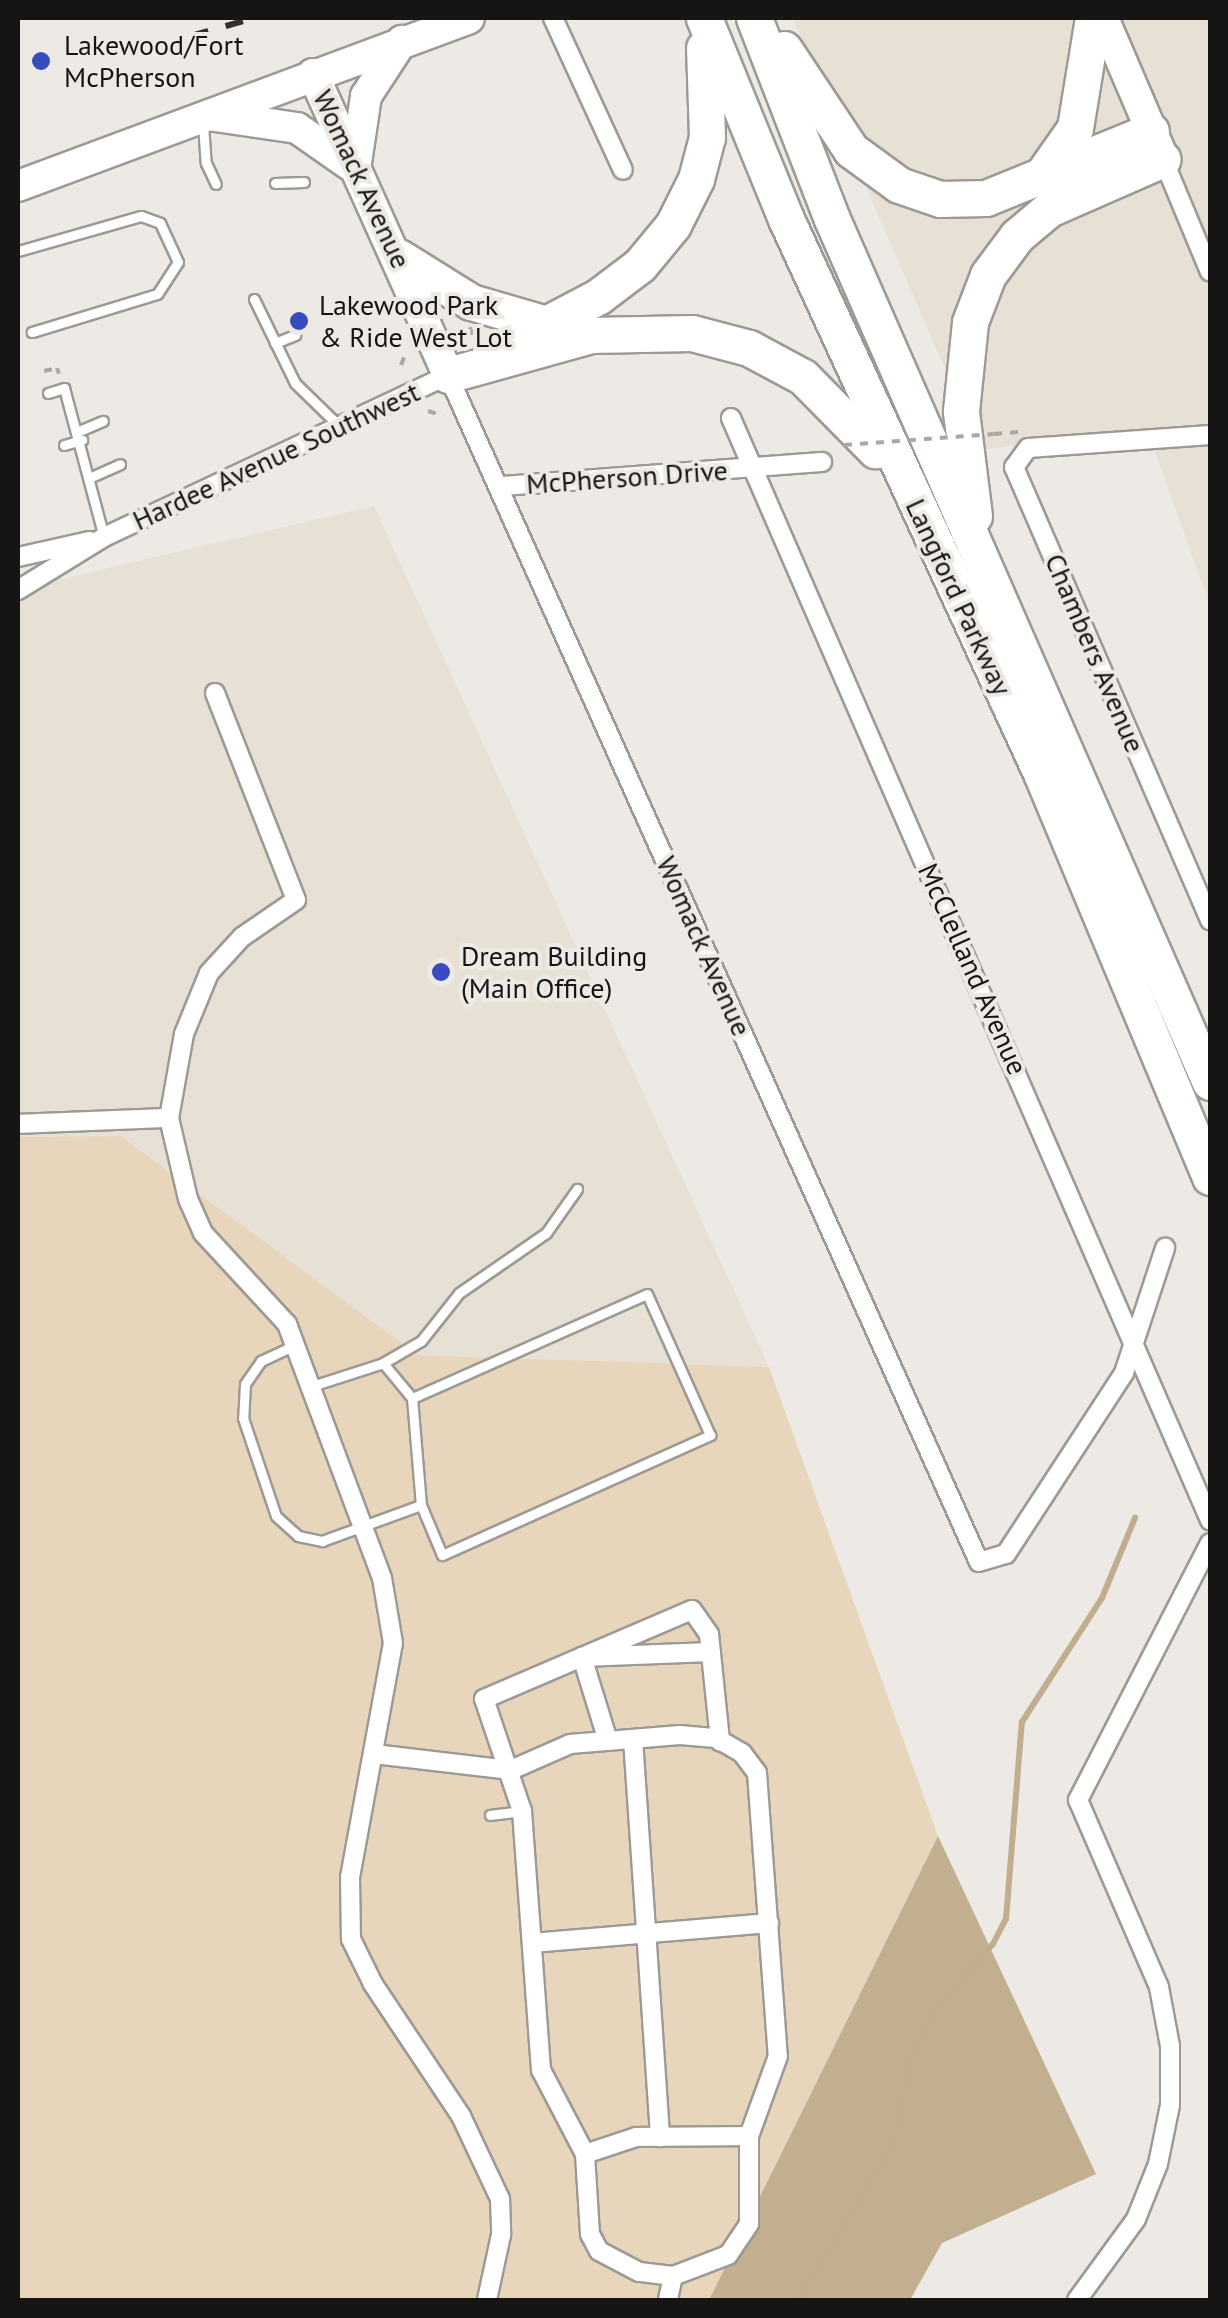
<!DOCTYPE html>
<style>
body{margin:0}
#map{position:relative;width:1228px;height:2318px;overflow:hidden;background:#edeae5;font-family:"PT Sans",sans-serif}
div>[style]{position:absolute}
.built>*{inset:0;background:#e7e0d4}
.green>*{inset:0;background:#e7d6bc}
.forest>*{inset:0;background:#c2af90}
.stream>*{height:6px;margin:-3px;padding:0 3px;transform-origin:3px;border-radius:3px;background:#c1ae8f}
.path>*{height:4px;margin-top:-2px;transform-origin:0;background:repeating-linear-gradient(90deg,#aaa7a4 0 8px,transparent 0 16px)}
.roads{filter:drop-shadow(2px 0 #9d9a95) drop-shadow(-2px 0 #9d9a95) drop-shadow(0 2px #9d9a95) drop-shadow(0 -2px #9d9a95)}
.lane>*{height:9px;margin:-4.5px;padding:0 4.5px;transform-origin:4.5px;border-radius:4.5px;background:#fff}
.street>*{height:18px;margin:-9px;padding:0 9px;transform-origin:9px;border-radius:9px;background:#fff}
.primary>*{height:30px;margin:-15px;padding:0 15px;transform-origin:15px;border-radius:15px;background:#fff}
.highway>*{height:35px;margin:-17.5px;padding:0 17.5px;transform-origin:17.5px;border-radius:17.5px;background:#fff}
.rail>*{height:6px;margin-top:-3px;transform-origin:0;background:repeating-linear-gradient(90deg,#32312f 0 18px,transparent 0 36px)}
.path-bridge>*{height:4px;margin-top:-2px;transform-origin:0;background:repeating-linear-gradient(90deg,#aaa7a4 0 8px,transparent 0 16px)}
.dots>*{width:28px;height:28px;translate:-50% -50%;box-sizing:border-box;border:5px solid #edeae5;border-radius:50%}
span{translate:-50% -50%;white-space:nowrap;text-align:center;line-height:1.15;-webkit-text-stroke:8px #edeae5;paint-order:stroke}
.poi-label{font-size:28px;color:#161514}
.left{translate:0 -50%;text-align:left}
.street-label{font-size:28px;color:#161514}
.frame{position:absolute;inset:0;border:20px solid #161514;pointer-events:none}
</style>
<div id="map">
<div class="built">
<div style="clip-path:polygon(793px 18px,1210px 18px,1210px 606px,1147px 429px,980px 450px)"></div>
<div style="clip-path:polygon(374px 506px,769px 1367px,418px 1355px,122px 1136px,18px 1137px,18px 589px)"></div>
</div>
<div class="green">
<div style="clip-path:polygon(121px 1136px,418px 1355px,769px 1367px,938px 1836px,709px 2300px,18px 2300px,18px 1137px)"></div>
</div>
<div class="forest">
<div style="clip-path:polygon(938px 1836px,1096px 2174px,942px 2243px,910px 2300px,709px 2300px)"></div>
</div>
<div class="stream">
<div style="left:798px;top:2300px;width:185px;rotate:-58.5deg"></div>
<div style="left:895px;top:2142px;width:85px;rotate:-80.5deg"></div>
<div style="left:909px;top:2058px;width:57px;rotate:-60.8deg"></div>
<div style="left:937px;top:2008px;width:85px;rotate:-48.8deg"></div>
<div style="left:993px;top:1944px;width:28px;rotate:-63deg"></div>
<div style="left:1006px;top:1919px;width:198px;rotate:-85.4deg"></div>
<div style="left:1022px;top:1722px;width:148px;rotate:-57.2deg"></div>
<div style="left:1102px;top:1598px;width:87px;rotate:-67.6deg"></div>
</div>
<div class="path">
<div style="left:457px;top:332px;width:14px;rotate:-21deg"></div>
<div style="left:470px;top:327px;width:15px;rotate:79deg"></div>
<div style="left:401px;top:365px;width:11px;rotate:-68deg"></div>
<div style="left:44px;top:371px;width:13px;rotate:-13deg"></div>
<div style="left:57px;top:368px;width:6px;rotate:72deg"></div>
<div style="left:428px;top:411px;width:16px;rotate:18deg"></div>
<div style="left:994px;top:434px;width:25px;rotate:-5deg"></div>
</div>
<div class="roads">
<div class="lane">
<div style="left:203px;top:124px;width:39px;rotate:86deg"></div>
<div style="left:206px;top:163px;width:23px;rotate:65deg"></div>
<div style="left:275px;top:183px;width:29px;rotate:-2deg"></div>
<div style="left:18px;top:251px;width:128px;rotate:-15.9deg"></div>
<div style="left:141px;top:216px;width:20px;rotate:20deg"></div>
<div style="left:160px;top:223px;width:43px;rotate:65.2deg"></div>
<div style="left:178px;top:262px;width:38px;rotate:123deg"></div>
<div style="left:157px;top:294px;width:131px;rotate:163.1deg"></div>
<div style="left:254px;top:299px;width:93px;rotate:64deg"></div>
<div style="left:295px;top:383px;width:62px;rotate:44.3deg"></div>
<div style="left:275px;top:343px;width:22px;rotate:-22deg"></div>
<div style="left:48px;top:393px;width:17px;rotate:-17deg"></div>
<div style="left:64px;top:388px;width:154px;rotate:75deg"></div>
<div style="left:79px;top:431px;width:26px;rotate:-23deg"></div>
<div style="left:64px;top:445px;width:19px;rotate:-16deg"></div>
<div style="left:89px;top:478px;width:34px;rotate:-24deg"></div>
<div style="left:295px;top:1345px;width:38px;rotate:155deg"></div>
<div style="left:261px;top:1361px;width:28px;rotate:125deg"></div>
<div style="left:245px;top:1384px;width:34px;rotate:93deg"></div>
<div style="left:243px;top:1418px;width:103px;rotate:71.4deg"></div>
<div style="left:276px;top:1516px;width:30px;rotate:42deg"></div>
<div style="left:298px;top:1536px;width:25px;rotate:12deg"></div>
<div style="left:322px;top:1541px;width:105px;rotate:-20deg"></div>
<div style="left:383px;top:1363px;width:45px;rotate:50.4deg"></div>
<div style="left:412px;top:1398px;width:107px;rotate:85.2deg"></div>
<div style="left:421px;top:1505px;width:54px;rotate:67.2deg"></div>
<div style="left:442px;top:1555px;width:294px;rotate:-24.1deg"></div>
<div style="left:710px;top:1435px;width:154px;rotate:-114.1deg"></div>
<div style="left:647px;top:1294px;width:257px;rotate:156.1deg"></div>
<div style="left:312px;top:1386px;width:75px;rotate:-17.9deg"></div>
<div style="left:383px;top:1363px;width:44px;rotate:-30.1deg"></div>
<div style="left:421px;top:1341px;width:61px;rotate:-51.6deg"></div>
<div style="left:459px;top:1293px;width:106px;rotate:-34.6deg"></div>
<div style="left:546px;top:1233px;width:54px;rotate:-54.8deg"></div>
<div style="left:490px;top:1815px;width:32px;rotate:-7deg"></div>
</div>
<div class="street">
<div style="left:553px;top:18px;width:167px;rotate:65.3deg"></div>
<div style="left:1163px;top:159px;width:122px;rotate:67.4deg"></div>
<div style="left:731px;top:418px;width:1202px;rotate:66.51deg"></div>
<div style="left:1210px;top:435px;width:182px;rotate:175.9deg"></div>
<div style="left:1028px;top:448px;width:24px;rotate:126deg"></div>
<div style="left:1014px;top:467px;width:494px;rotate:66.6deg"></div>
<div style="left:502px;top:486px;width:321px;rotate:-4.3deg"></div>
<div style="left:18px;top:557px;width:73px;rotate:-12.7deg"></div>
<div style="left:18px;top:590px;width:101px;rotate:-31.6deg"></div>
<div style="left:104px;top:537px;width:380px;rotate:-25.2deg"></div>
<div style="left:448px;top:375px;width:1300px;rotate:65.9deg"></div>
<div style="left:979px;top:1562px;width:28px;rotate:-17deg"></div>
<div style="left:1006px;top:1554px;width:216px;rotate:-56.9deg"></div>
<div style="left:1124px;top:1373px;width:132px;rotate:-71.8deg"></div>
<div style="left:215px;top:693px;width:222px;rotate:68.6deg"></div>
<div style="left:296px;top:900px;width:65px;rotate:145.6deg"></div>
<div style="left:242px;top:937px;width:49px;rotate:132.5deg"></div>
<div style="left:209px;top:973px;width:66px;rotate:112.3deg"></div>
<div style="left:184px;top:1034px;width:85px;rotate:100.1deg"></div>
<div style="left:169px;top:1118px;width:83px;rotate:76.8deg"></div>
<div style="left:188px;top:1199px;width:37px;rotate:66deg"></div>
<div style="left:203px;top:1233px;width:124px;rotate:47.3deg"></div>
<div style="left:287px;top:1324px;width:271px;rotate:69.5deg"></div>
<div style="left:382px;top:1578px;width:66px;rotate:80.4deg"></div>
<div style="left:393px;top:1643px;width:238px;rotate:100.4deg"></div>
<div style="left:350px;top:1877px;width:62px;rotate:89.1deg"></div>
<div style="left:351px;top:1939px;width:50px;rotate:63.9deg"></div>
<div style="left:373px;top:1984px;width:159px;rotate:56.3deg"></div>
<div style="left:461px;top:2116px;width:92px;rotate:64.8deg"></div>
<div style="left:500px;top:2199px;width:36px;rotate:88deg"></div>
<div style="left:501px;top:2235px;width:66px;rotate:102.2deg"></div>
<div style="left:18px;top:1124px;width:151px;rotate:-2.3deg"></div>
<div style="left:633px;top:1739px;width:399px;rotate:86.1deg"></div>
<div style="left:608px;top:1741px;width:88px;rotate:-107.2deg"></div>
<div style="left:582px;top:1657px;width:129px;rotate:-2.2deg"></div>
<div style="left:374px;top:1754px;width:138px;rotate:6.7deg"></div>
<div style="left:511px;top:1770px;width:64px;rotate:-23.8deg"></div>
<div style="left:570px;top:1744px;width:110px;rotate:-4.7deg"></div>
<div style="left:680px;top:1735px;width:36px;rotate:5deg"></div>
<div style="left:716px;top:1738px;width:30px;rotate:30deg"></div>
<div style="left:742px;top:1753px;width:25px;rotate:53deg"></div>
<div style="left:757px;top:1773px;width:284px;rotate:85.8deg"></div>
<div style="left:778px;top:2056px;width:85px;rotate:109.9deg"></div>
<div style="left:749px;top:2136px;width:88px;rotate:90deg"></div>
<div style="left:749px;top:2224px;width:37px;rotate:124deg"></div>
<div style="left:728px;top:2255px;width:59px;rotate:159.1deg"></div>
<div style="left:673px;top:2276px;width:25px;rotate:102deg"></div>
<div style="left:532px;top:1943px;width:238px;rotate:-4.8deg"></div>
<div style="left:585px;top:2154px;width:95px;rotate:-117.6deg"></div>
<div style="left:541px;top:2070px;width:260px;rotate:-94.2deg"></div>
<div style="left:522px;top:1811px;width:118px;rotate:-108.7deg"></div>
<div style="left:484px;top:1699px;width:226px;rotate:-23.2deg"></div>
<div style="left:692px;top:1610px;width:29px;rotate:55deg"></div>
<div style="left:709px;top:1634px;width:108px;rotate:84.1deg"></div>
<div style="left:673px;top:2276px;width:34px;rotate:-173deg"></div>
<div style="left:639px;top:2272px;width:45px;rotate:-152.3deg"></div>
<div style="left:599px;top:2251px;width:19px;rotate:-118deg"></div>
<div style="left:590px;top:2234px;width:80px;rotate:-93.6deg"></div>
<div style="left:585px;top:2154px;width:54px;rotate:-18.4deg"></div>
<div style="left:636px;top:2137px;width:113px;rotate:-0.5deg"></div>
<div style="left:1077px;top:2300px;width:100px;rotate:-53.9deg"></div>
<div style="left:1136px;top:2219px;width:59px;rotate:-68.2deg"></div>
<div style="left:1158px;top:2164px;width:60px;rotate:-78.5deg"></div>
<div style="left:1170px;top:2105px;width:59px;rotate:-90deg"></div>
<div style="left:1170px;top:2046px;width:60px;rotate:-100.6deg"></div>
<div style="left:1159px;top:1987px;width:204px;rotate:-113.4deg"></div>
<div style="left:1078px;top:1800px;width:289px;rotate:-62.8deg"></div>
</div>
<div class="primary">
<div style="left:1103px;top:18px;width:147px;rotate:66.8deg"></div>
<div style="left:313px;top:74px;width:330px;rotate:65.8deg"></div>
<div style="left:215px;top:116px;width:83px;rotate:8.3deg"></div>
<div style="left:297px;top:128px;width:65px;rotate:34.9deg"></div>
<div style="left:356px;top:163px;width:68px;rotate:-81.5deg"></div>
<div style="left:366px;top:96px;width:66px;rotate:-56.8deg"></div>
<div style="left:18px;top:186px;width:481px;rotate:-20.4deg"></div>
</div>
<div class="highway">
<div style="left:704px;top:18px;width:217px;rotate:67.8deg"></div>
<div style="left:786px;top:219px;width:610px;rotate:65.28deg"></div>
<div style="left:1041px;top:773px;width:438px;rotate:67.3deg"></div>
<div style="left:754px;top:18px;width:216px;rotate:68.8deg"></div>
<div style="left:832px;top:219px;width:942px;rotate:66.35deg"></div>
<div style="left:784px;top:49px;width:121px;rotate:56.4deg"></div>
<div style="left:851px;top:150px;width:59px;rotate:36.1deg"></div>
<div style="left:899px;top:185px;width:43px;rotate:18.9deg"></div>
<div style="left:940px;top:199px;width:46px;rotate:-1.2deg"></div>
<div style="left:986px;top:198px;width:178px;rotate:-22.1deg"></div>
<div style="left:1042px;top:175px;width:57px;rotate:-54.9deg"></div>
<div style="left:1075px;top:128px;width:111px;rotate:-80.7deg"></div>
<div style="left:399px;top:257px;width:85px;rotate:32deg"></div>
<div style="left:471px;top:302px;width:78px;rotate:16.3deg"></div>
<div style="left:510px;top:343px;width:101px;rotate:-27.8deg"></div>
<div style="left:599px;top:296px;width:51px;rotate:-37.1deg"></div>
<div style="left:640px;top:265px;width:52px;rotate:-50.5deg"></div>
<div style="left:673px;top:225px;width:51px;rotate:-63.4deg"></div>
<div style="left:696px;top:179px;width:43px;rotate:-75.3deg"></div>
<div style="left:707px;top:137px;width:89px;rotate:-91.9deg"></div>
<div style="left:448px;top:375px;width:148px;rotate:-15.6deg"></div>
<div style="left:591px;top:335px;width:101px;rotate:-1.1deg"></div>
<div style="left:692px;top:333px;width:59px;rotate:14.7deg"></div>
<div style="left:749px;top:348px;width:61px;rotate:28.2deg"></div>
<div style="left:803px;top:377px;width:103px;rotate:45.4deg"></div>
<div style="left:974px;top:516px;width:106px;rotate:-97.1deg"></div>
<div style="left:961px;top:411px;width:89px;rotate:-84.2deg"></div>
<div style="left:970px;top:322px;width:50px;rotate:-69deg"></div>
<div style="left:988px;top:275px;width:49px;rotate:-53.4deg"></div>
<div style="left:1017px;top:236px;width:42px;rotate:-40.2deg"></div>
<div style="left:1049px;top:209px;width:124px;rotate:-23.7deg"></div>
</div>
</div>
<div class="rail">
<div style="left:191px;top:36px;width:66px;rotate:-15.9deg"></div>
</div>
<div class="path-bridge">
<div style="left:844px;top:445px;width:150px;rotate:-4.2deg"></div>
</div>
<div class="dots">
<div style="left:41px;top:61px;background:#374dbf"></div>
<div style="left:299px;top:321px;background:#374dbf"></div>
<div style="left:441px;top:972px;background:#374dbf"></div>
</div>
<div class="poi-label">
<span class="left" style="left:64px;top:61px">Lakewood/Fort<br>McPherson</span>
<span class="left" style="left:319px;top:321px">Lakewood Park<br>&amp; Ride West Lot</span>
<span class="left" style="left:461px;top:972px">Dream Building<br>(Main Office)</span>
</div>
<div class="street-label">
<span style="left:362px;top:179px;rotate:65deg">Womack Avenue</span>
<span style="left:276px;top:456px;rotate:-25deg">Hardee Avenue Southwest</span>
<span style="left:627px;top:477px;rotate:-4deg">McPherson Drive</span>
<span style="left:959px;top:597px;rotate:65deg">Langford Parkway</span>
<span style="left:1095px;top:653px;rotate:67deg">Chambers Avenue</span>
<span style="left:704px;top:946px;rotate:66deg">Womack Avenue</span>
<span style="left:973px;top:969px;rotate:66deg">McClelland Avenue</span>
</div>
<div class="frame"></div>
</div>
